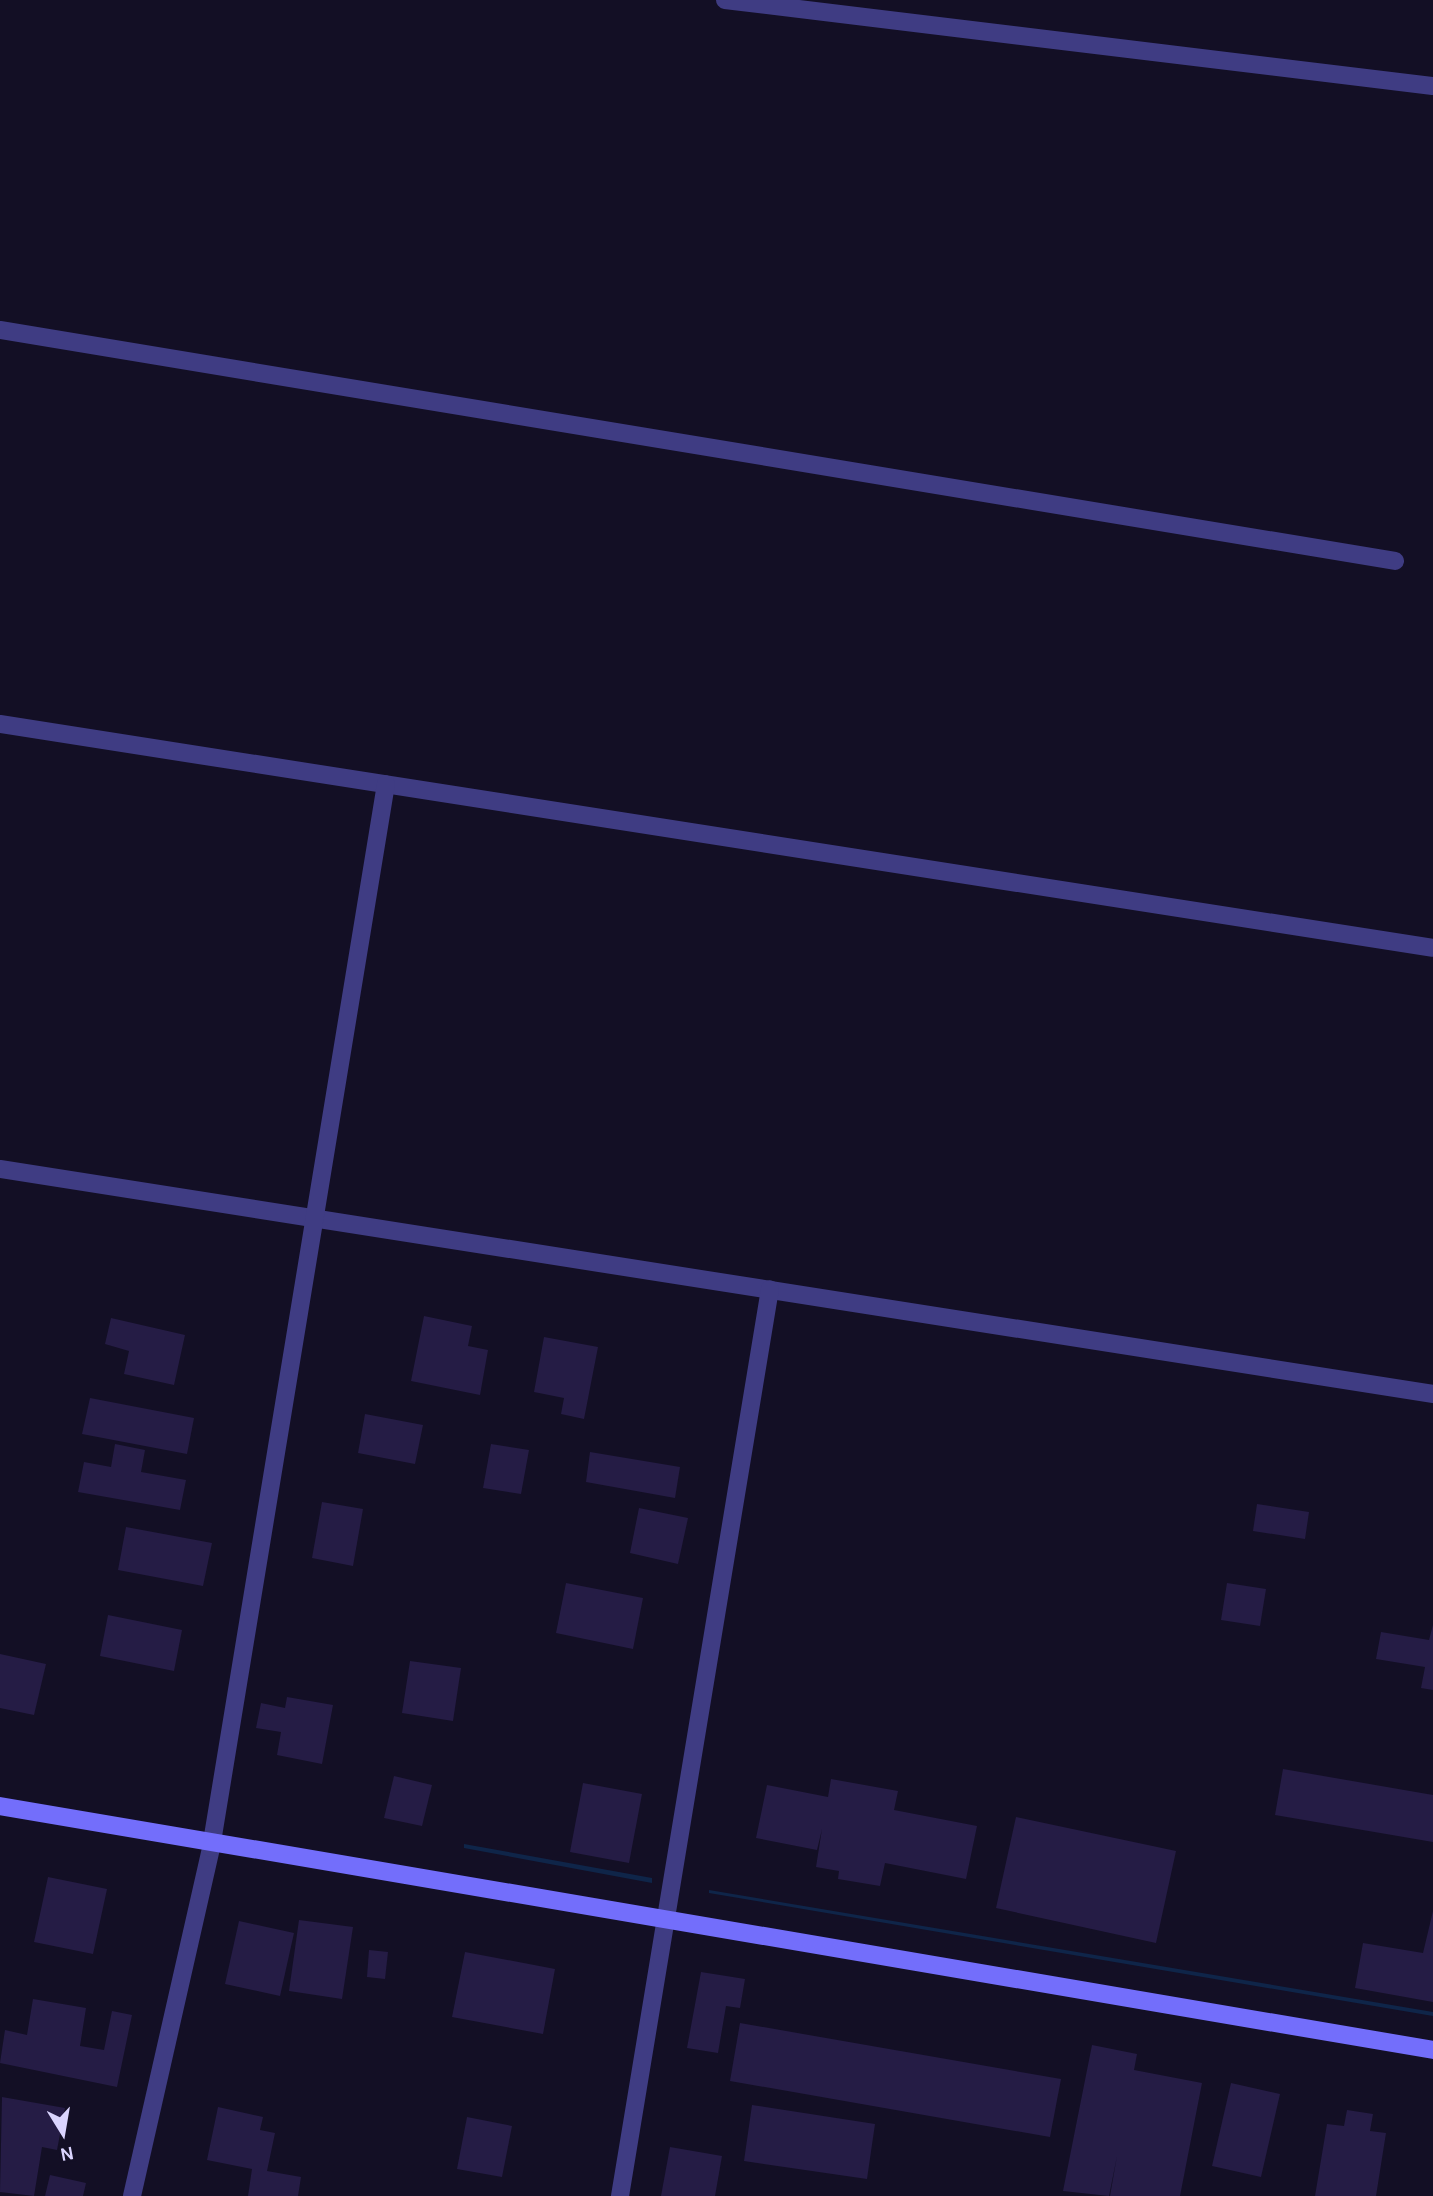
<!DOCTYPE html>
<style>
body{margin:0}
#map{position:relative;width:1433px;height:2196px;overflow:hidden;background:#130f25;font-family:Karla,sans-serif}
div>[style]{position:absolute}
.water>*{inset:0;background:#0f2549}
.building>*{inset:0;background:#251c45}
.street>*{height:18px;margin:-9px;padding:0 9px;transform-origin:9px;border-radius:9px;background:#3f3c83}
.secondary>*{height:18px;margin:-9px;padding:0 9px;transform-origin:9px;border-radius:9px;background:#736efb}
span{translate:-50% -50%;white-space:nowrap;text-align:center;line-height:1.15;-webkit-text-stroke:7px #130f25;paint-order:stroke}
.north{position:absolute;left:28px;top:2098px;width:70px;height:70px;-webkit-text-stroke:5px #130f25;paint-order:stroke;rotate:169deg;font-size:19px;font-weight:700;line-height:28px;text-align:center;color:#dad4fe}
.north::after{content:'';display:block;margin:auto;width:24px;height:32px;background:#dad4fe;clip-path:polygon(50% 0,100% 100%,50% 72%,0 100%)}
</style>
<div id="map">
<div class="water">
<div style="clip-path:polygon(464px 1844px,652px 1878px,652px 1883px,464px 1848px)"></div>
<div style="clip-path:polygon(709px 1890px,1433px 2012px,1433px 2016px,709px 1893px)"></div>
</div>
<div class="building">
<div style="clip-path:polygon(424px 1316px,472px 1326px,468px 1346px,488px 1350px,480px 1395px,411px 1381px)"></div>
<div style="clip-path:polygon(111px 1318px,185px 1335px,174px 1385px,124px 1374px,129px 1351px,105px 1344px)"></div>
<div style="clip-path:polygon(544px 1337px,598px 1347px,584px 1419px,561px 1414px,564px 1398px,534px 1392px)"></div>
<div style="clip-path:polygon(90px 1398px,194px 1418px,187px 1454px,82px 1434px)"></div>
<div style="clip-path:polygon(365px 1414px,423px 1425px,415px 1464px,358px 1453px)"></div>
<div style="clip-path:polygon(115px 1444px,145px 1450px,141px 1472px,186px 1480px,180px 1510px,78px 1492px,84px 1462px,111px 1467px)"></div>
<div style="clip-path:polygon(491px 1444px,529px 1450px,521px 1494px,483px 1488px)"></div>
<div style="clip-path:polygon(590px 1452px,680px 1467px,675px 1498px,586px 1482px)"></div>
<div style="clip-path:polygon(322px 1502px,363px 1509px,353px 1566px,312px 1558px)"></div>
<div style="clip-path:polygon(1257px 1504px,1309px 1512px,1305px 1539px,1253px 1531px)"></div>
<div style="clip-path:polygon(639px 1508px,688px 1518px,678px 1564px,630px 1553px)"></div>
<div style="clip-path:polygon(126px 1527px,212px 1543px,203px 1586px,118px 1570px)"></div>
<div style="clip-path:polygon(566px 1583px,643px 1598px,633px 1649px,556px 1633px)"></div>
<div style="clip-path:polygon(1227px 1583px,1266px 1589px,1260px 1626px,1221px 1620px)"></div>
<div style="clip-path:polygon(108px 1615px,182px 1630px,174px 1671px,100px 1656px)"></div>
<div style="clip-path:polygon(1433px 1625px,1433px 1690px,1421px 1688px,1425px 1667px,1376px 1659px,1381px 1632px,1429px 1640px)"></div>
<div style="clip-path:polygon(0 1654px,46px 1664px,34px 1715px,0 1708px)"></div>
<div style="clip-path:polygon(410px 1661px,461px 1668px,453px 1721px,402px 1713px)"></div>
<div style="clip-path:polygon(287px 1697px,333px 1705px,322px 1764px,277px 1755px,281px 1732px,256px 1728px,261px 1703px,285px 1708px)"></div>
<div style="clip-path:polygon(1283px 1769px,1433px 1795px,1433px 1842px,1275px 1815px)"></div>
<div style="clip-path:polygon(394px 1776px,432px 1785px,422px 1826px,384px 1818px)"></div>
<div style="clip-path:polygon(831px 1779px,898px 1791px,894px 1810px,977px 1826px,966px 1879px,885px 1863px,880px 1886px,838px 1879px,839px 1871px,816px 1867px,822px 1829px,817px 1850px,756px 1838px,767px 1785px,828px 1797px)"></div>
<div style="clip-path:polygon(583px 1783px,642px 1794px,629px 1863px,570px 1852px)"></div>
<div style="clip-path:polygon(1016px 1817px,1176px 1851px,1156px 1943px,996px 1908px)"></div>
<div style="clip-path:polygon(48px 1877px,107px 1889px,93px 1954px,34px 1942px)"></div>
<div style="clip-path:polygon(1433px 1911px,1433px 2002px,1355px 1988px,1363px 1943px,1423px 1953px)"></div>
<div style="clip-path:polygon(299px 1920px,353px 1927px,342px 1999px,289px 1991px)"></div>
<div style="clip-path:polygon(239px 1921px,294px 1933px,280px 1996px,225px 1984px)"></div>
<div style="clip-path:polygon(369px 1950px,388px 1952px,385px 1979px,367px 1977px)"></div>
<div style="clip-path:polygon(465px 1952px,555px 1969px,543px 2034px,452px 2017px)"></div>
<div style="clip-path:polygon(701px 1972px,745px 1979px,740px 2008px,726px 2006px,718px 2053px,687px 2048px)"></div>
<div style="clip-path:polygon(33px 1999px,86px 2008px,80px 2046px,104px 2050px,112px 2011px,132px 2015px,117px 2087px,0 2063px,5px 2030px,27px 2035px)"></div>
<div style="clip-path:polygon(740px 2023px,1061px 2079px,1050px 2137px,730px 2081px)"></div>
<div style="clip-path:polygon(1092px 2045px,1137px 2054px,1134px 2070px,1202px 2083px,1180px 2196px,1110px 2196px,1117px 2156px,1109px 2196px,1063px 2191px)"></div>
<div style="clip-path:polygon(1231px 2083px,1280px 2094px,1261px 2177px,1212px 2166px)"></div>
<div style="clip-path:polygon(2px 2097px,65px 2108px,57px 2150px,42px 2147px,34px 2196px,0 2192px)"></div>
<div style="clip-path:polygon(752px 2105px,875px 2124px,867px 2179px,744px 2161px)"></div>
<div style="clip-path:polygon(218px 2107px,263px 2117px,260px 2130px,275px 2133px,267px 2171px,301px 2177px,298px 2196px,248px 2196px,252px 2169px,207px 2160px)"></div>
<div style="clip-path:polygon(1347px 2110px,1373px 2114px,1370px 2131px,1386px 2133px,1376px 2196px,1315px 2196px,1327px 2124px,1344px 2126px)"></div>
<div style="clip-path:polygon(467px 2117px,512px 2126px,502px 2177px,457px 2169px)"></div>
<div style="clip-path:polygon(670px 2147px,722px 2156px,715px 2196px,661px 2196px)"></div>
<div style="clip-path:polygon(50px 2175px,86px 2183px,83px 2196px,45px 2196px)"></div>
</div>
<div class="street">
<div style="left:725px;top:0;width:713px;rotate:6.93deg"></div>
<div style="left:0;top:330px;width:1414px;rotate:9.4deg"></div>
<div style="left:0;top:724px;width:1450px;rotate:8.88deg"></div>
<div style="left:0;top:1169px;width:1451px;rotate:8.92deg"></div>
<div style="left:132px;top:2196px;width:357px;rotate:-77.2deg"></div>
<div style="left:211px;top:1848px;width:1078px;rotate:-80.66deg"></div>
<div style="left:620px;top:2196px;width:919px;rotate:-80.61deg"></div>
</div>
<div class="secondary">
<div style="left:0;top:1806px;width:1454px;rotate:9.66deg"></div>
</div>
<div class="north">N</div>
</div>
